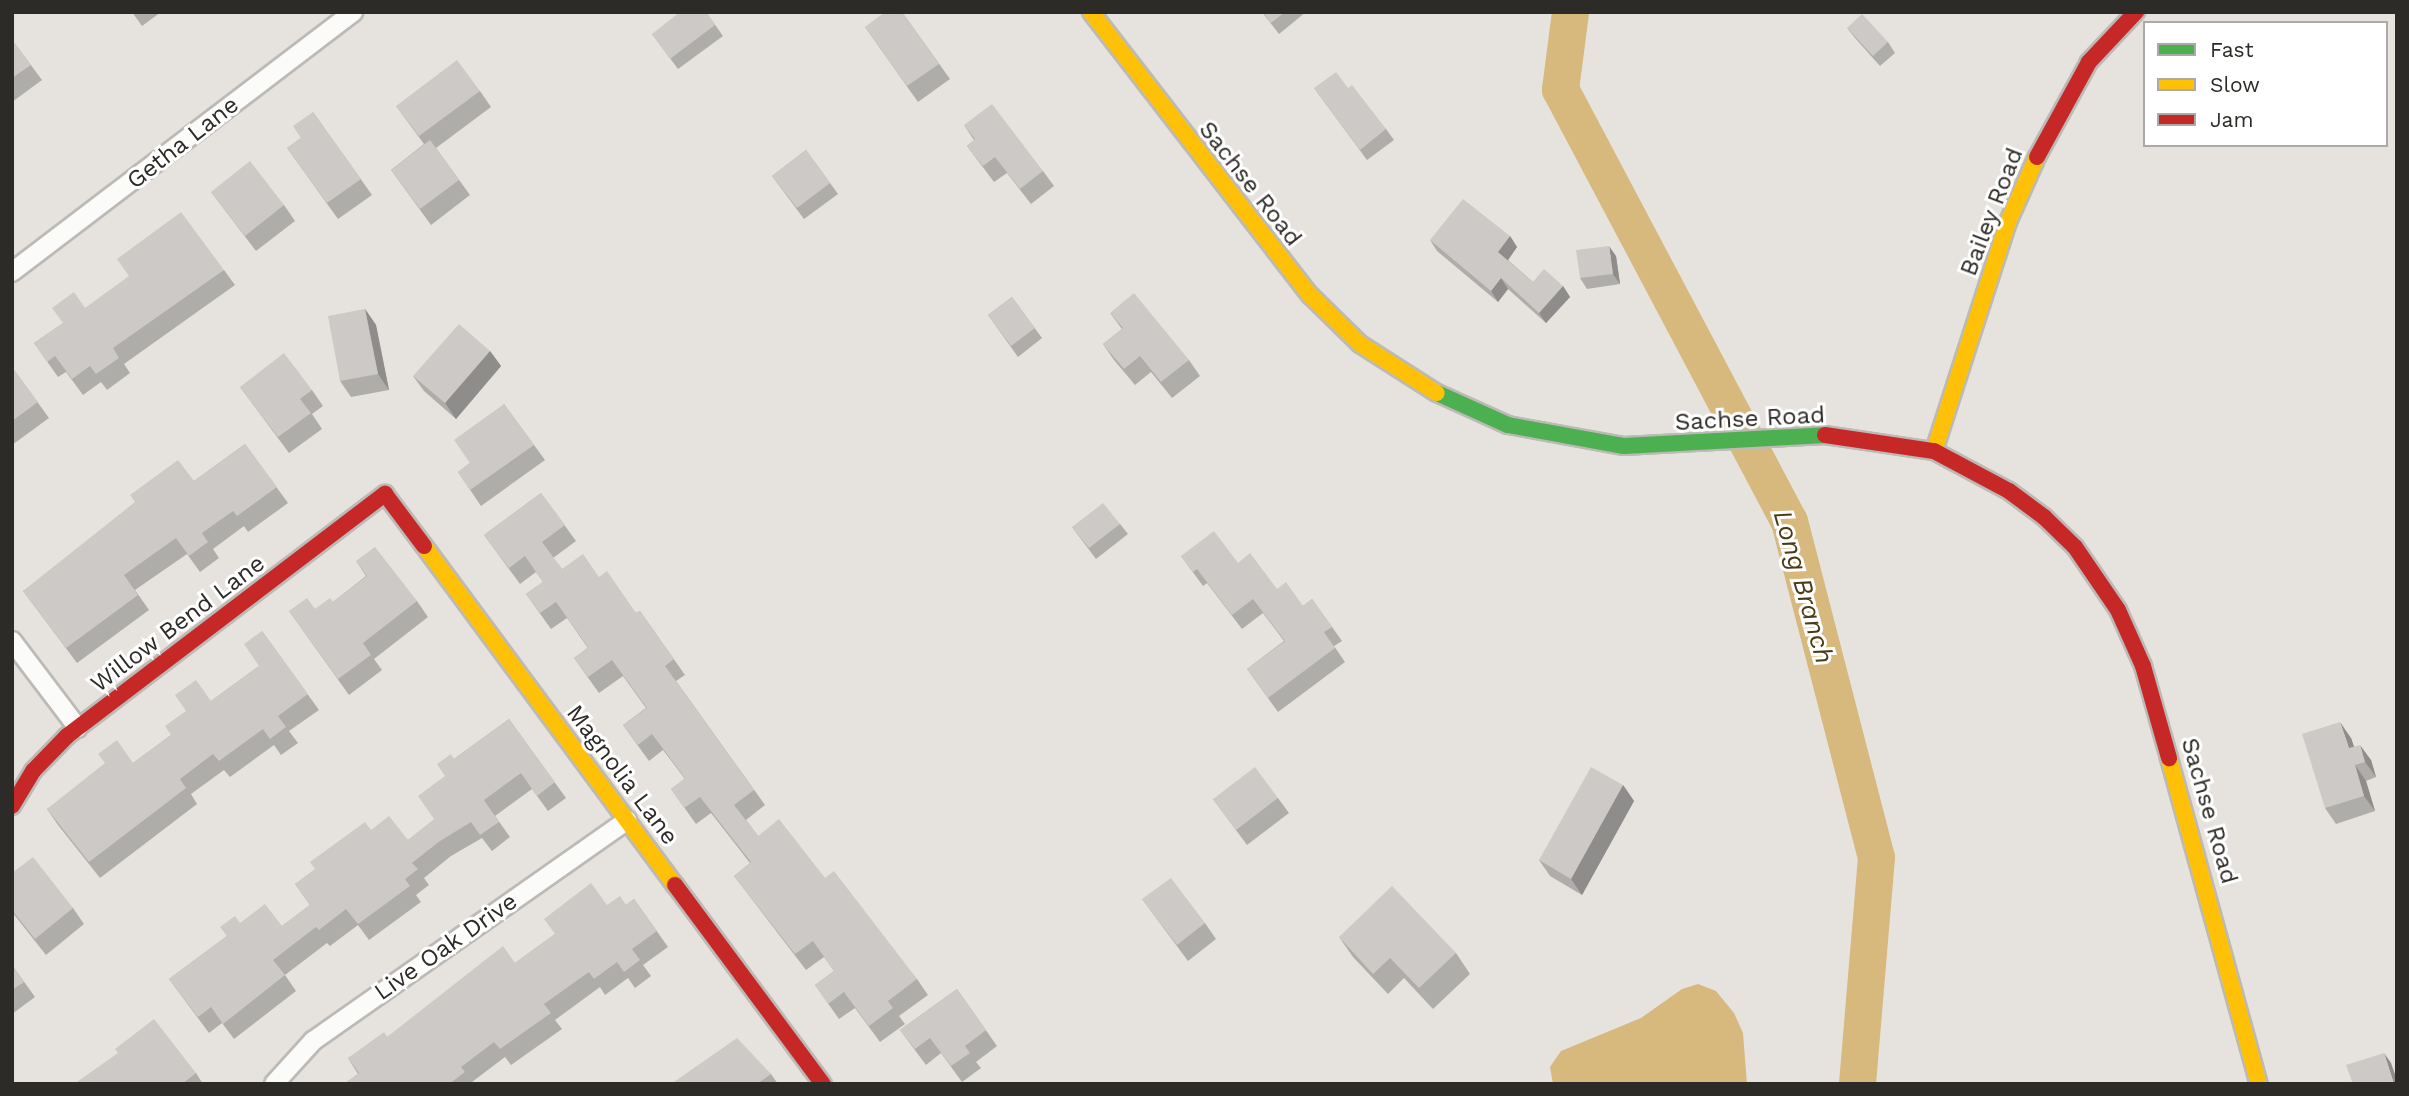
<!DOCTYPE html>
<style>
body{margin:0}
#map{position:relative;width:2409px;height:1096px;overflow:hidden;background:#e6e3df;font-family:"Work Sans",sans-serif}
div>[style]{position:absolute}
.water>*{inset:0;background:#d7b87d}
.river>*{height:37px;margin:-18.5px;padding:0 18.5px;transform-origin:18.5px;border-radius:18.5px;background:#d7b87d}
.roads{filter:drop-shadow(2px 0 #bcbab6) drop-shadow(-2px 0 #bcbab6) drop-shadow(0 2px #bcbab6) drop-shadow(0 -2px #bcbab6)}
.street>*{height:18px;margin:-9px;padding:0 9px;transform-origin:9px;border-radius:9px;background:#fbfbfa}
.fast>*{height:16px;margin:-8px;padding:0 8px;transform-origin:8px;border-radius:8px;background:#4caf50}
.slow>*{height:16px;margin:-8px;padding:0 8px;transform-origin:8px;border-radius:8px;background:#ffc107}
.jam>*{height:16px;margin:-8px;padding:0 8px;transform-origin:8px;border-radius:8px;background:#c62828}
.wall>*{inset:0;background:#afadaa}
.shaded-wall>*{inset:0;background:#8f8d8b}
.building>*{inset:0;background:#ccc9c6}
span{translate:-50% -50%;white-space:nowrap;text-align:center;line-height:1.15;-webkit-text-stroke:6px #fff;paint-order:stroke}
.street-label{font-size:24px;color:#2c2b28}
.water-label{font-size:26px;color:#4b3a16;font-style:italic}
.frame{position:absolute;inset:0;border:14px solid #2c2b28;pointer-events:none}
.legend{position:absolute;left:2143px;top:21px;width:245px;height:126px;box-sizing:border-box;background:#fff;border:2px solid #abaaa9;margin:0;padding:9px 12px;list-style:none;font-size:21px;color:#2c2b28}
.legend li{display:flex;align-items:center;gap:14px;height:35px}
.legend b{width:35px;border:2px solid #abaaa9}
</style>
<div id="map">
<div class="water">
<div style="clip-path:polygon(1698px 984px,1716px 991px,1734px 1013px,1743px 1033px,1747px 1084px,1553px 1084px,1550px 1067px,1561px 1051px,1641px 1018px,1682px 989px)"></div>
</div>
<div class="river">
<div style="left:1570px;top:12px;width:78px;rotate:97.4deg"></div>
<div style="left:1560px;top:89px;width:489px;rotate:62.1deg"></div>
<div style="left:1789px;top:521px;width:347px;rotate:75.5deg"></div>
<div style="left:1876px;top:857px;width:228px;rotate:94.8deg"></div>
</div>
<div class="roads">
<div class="street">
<div style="left:12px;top:272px;width:429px;rotate:-37.3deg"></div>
<div style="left:12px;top:641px;width:109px;rotate:52.8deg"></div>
<div style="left:274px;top:1084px;width:58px;rotate:-47.8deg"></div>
<div style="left:313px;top:1041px;width:384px;rotate:-35.1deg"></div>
</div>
<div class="fast">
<div style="left:1437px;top:393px;width:78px;rotate:24.3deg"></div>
<div style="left:1508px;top:425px;width:118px;rotate:10.3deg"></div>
<div style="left:1624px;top:446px;width:201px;rotate:-3.1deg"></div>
</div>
<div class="slow">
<div style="left:1091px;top:12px;width:358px;rotate:52.3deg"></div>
<div style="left:1310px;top:295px;width:70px;rotate:44.4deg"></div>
<div style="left:1360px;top:344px;width:91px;rotate:32.5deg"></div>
<div style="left:1934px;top:451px;width:241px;rotate:-72.1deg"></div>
<div style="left:2008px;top:222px;width:71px;rotate:-66deg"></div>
<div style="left:424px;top:546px;width:422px;rotate:53.5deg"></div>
<div style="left:2169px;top:758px;width:338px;rotate:74.6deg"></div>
</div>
<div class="jam">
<div style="left:2037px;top:157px;width:108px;rotate:-61.3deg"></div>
<div style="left:2089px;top:62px;width:69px;rotate:-46.8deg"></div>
<div style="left:1825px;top:435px;width:110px;rotate:8.4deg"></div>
<div style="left:1934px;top:451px;width:85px;rotate:28.1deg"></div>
<div style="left:2009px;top:491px;width:44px;rotate:36.6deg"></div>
<div style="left:2044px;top:517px;width:43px;rotate:44.1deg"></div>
<div style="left:2075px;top:547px;width:76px;rotate:55.7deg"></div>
<div style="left:2118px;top:610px;width:61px;rotate:65.9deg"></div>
<div style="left:2143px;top:666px;width:96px;rotate:74.2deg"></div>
<div style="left:12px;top:806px;width:41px;rotate:-59deg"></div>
<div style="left:33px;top:771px;width:49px;rotate:-45.8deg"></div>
<div style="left:67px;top:736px;width:400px;rotate:-37.3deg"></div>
<div style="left:385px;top:494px;width:65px;rotate:53.1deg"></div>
<div style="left:675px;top:885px;width:248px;rotate:53.4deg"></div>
</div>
</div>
<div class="wall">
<div style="clip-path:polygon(132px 12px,161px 12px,142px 26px)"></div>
<div style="clip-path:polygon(706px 12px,723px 36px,678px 69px,652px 34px)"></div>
<div style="clip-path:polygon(902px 12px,950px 79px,918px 102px,865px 27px)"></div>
<div style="clip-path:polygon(1262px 12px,1306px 12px,1279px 34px)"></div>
<div style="clip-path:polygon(1847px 28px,1888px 42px,1895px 53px,1880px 66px,1855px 38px)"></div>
<div style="clip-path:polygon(12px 41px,13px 41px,42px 80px,12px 102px)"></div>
<div style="clip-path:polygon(1314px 88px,1348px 88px,1386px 129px,1394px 140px,1367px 160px)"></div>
<div style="clip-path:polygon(480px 91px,491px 107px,436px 148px,470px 195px,431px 225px,391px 170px,424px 144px,396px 106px)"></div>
<div style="clip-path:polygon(313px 112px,372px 195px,338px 219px,287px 148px,301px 138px)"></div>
<div style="clip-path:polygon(964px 125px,1043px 171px,1054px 186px,1031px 204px,1007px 173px,994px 182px,967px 146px,974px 140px)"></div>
<div style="clip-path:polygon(806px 150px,838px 194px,804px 219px,772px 176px)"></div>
<div style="clip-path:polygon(211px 192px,284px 205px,295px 221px,256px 251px)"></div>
<div style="clip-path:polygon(1510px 236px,1517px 247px,1508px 260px,1533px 282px,1563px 286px,1570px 297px,1546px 323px,1508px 289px,1498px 302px,1437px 251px,1430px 240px)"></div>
<div style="clip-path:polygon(1616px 256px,1620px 284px,1587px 289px,1580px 278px)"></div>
<div style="clip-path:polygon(224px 270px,235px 285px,124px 364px,130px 373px,107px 390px,101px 382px,83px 395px,66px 372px,58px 377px,34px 343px,85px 308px)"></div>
<div style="clip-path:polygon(1012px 297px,1042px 338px,1018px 357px,988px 315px)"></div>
<div style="clip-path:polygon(365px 309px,376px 325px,389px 390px,351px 397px,340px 381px)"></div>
<div style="clip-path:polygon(1110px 313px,1189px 360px,1200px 376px,1172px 398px,1151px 372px,1135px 385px,1114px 360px,1103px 344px,1122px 329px)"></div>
<div style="clip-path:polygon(490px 351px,501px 366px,456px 419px,424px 391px,413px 376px)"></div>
<div style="clip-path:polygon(12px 367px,49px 418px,12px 445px)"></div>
<div style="clip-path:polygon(240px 387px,312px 390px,323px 406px,312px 414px,322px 429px,289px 453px)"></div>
<div style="clip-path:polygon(504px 404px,545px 460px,481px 506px,458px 472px,470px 463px)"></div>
<div style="clip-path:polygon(245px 444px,288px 503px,248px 532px,244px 526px,213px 549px,219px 558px,200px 572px,187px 554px,135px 590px,149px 610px,77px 663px,23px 591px,194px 481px)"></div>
<div style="clip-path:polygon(541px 493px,576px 541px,553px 558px,562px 569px,599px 577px,636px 613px,640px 611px,685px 675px,676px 681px,765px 805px,746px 820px,758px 836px,825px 878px,917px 979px,928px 995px,899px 1016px,905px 1024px,880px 1042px,855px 1008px,839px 1019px,815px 985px,834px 971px,824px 957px,806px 970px,734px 876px,750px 863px,711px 813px,696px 824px,671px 789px,685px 779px,663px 750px,649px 761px,623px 725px,646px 708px,623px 676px,599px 693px,574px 658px,588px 648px,567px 618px,551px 629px,526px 594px,543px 582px,536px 572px,520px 584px,484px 535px)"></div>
<div style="clip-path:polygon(1120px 524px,1128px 534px,1096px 559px,1072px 527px)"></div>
<div style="clip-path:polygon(1181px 556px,1238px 563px,1303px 606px,1312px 599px,1342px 641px,1334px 646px,1345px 662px,1278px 712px,1247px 669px,1284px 641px,1263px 613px,1242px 629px,1207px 583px,1203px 586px)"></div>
<div style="clip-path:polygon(356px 561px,417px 601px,428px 617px,374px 659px,382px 670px,349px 695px,289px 611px,315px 609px,333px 602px,366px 576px)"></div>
<div style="clip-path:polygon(262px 631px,319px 710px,289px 731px,298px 743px,281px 755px,274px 745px,230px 777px,224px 770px,191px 794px,197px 804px,100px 878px,58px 825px,47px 809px,133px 763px,171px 735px,211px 701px,259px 666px)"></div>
<div style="clip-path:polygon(509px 719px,566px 798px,548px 811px,532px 789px,495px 816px,510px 837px,492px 851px,482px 838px,451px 856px,424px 878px,429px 885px,416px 895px,421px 902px,369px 940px,358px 925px,330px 946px,327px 943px,285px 975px,296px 991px,234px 1039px,222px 1023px,209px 1033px,169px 979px,227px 936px,240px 923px,282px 926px,310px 905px,295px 884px,371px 830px,408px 840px,434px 820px,445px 776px,454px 759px)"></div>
<div style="clip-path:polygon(2351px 738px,2354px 747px,2371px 760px,2376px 777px,2366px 781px,2375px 811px,2336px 824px,2325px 808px)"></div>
<div style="clip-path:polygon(1623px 785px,1634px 801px,1582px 895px,1550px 876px,1539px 860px)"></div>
<div style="clip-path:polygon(1278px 798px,1289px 813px,1247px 845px,1213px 799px)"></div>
<div style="clip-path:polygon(12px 873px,73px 908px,84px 924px,46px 955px,12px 912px)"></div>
<div style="clip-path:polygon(634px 899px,668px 947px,643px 965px,651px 976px,635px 988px,628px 978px,605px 995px,600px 987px,555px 1020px,562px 1029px,511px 1065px,505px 1057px,472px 1082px,473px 1084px,344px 1084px,358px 1074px,348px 1058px,387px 1037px,515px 963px,555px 934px,607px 905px,626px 905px)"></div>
<div style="clip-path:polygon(1142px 899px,1205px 923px,1216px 939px,1188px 961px)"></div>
<div style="clip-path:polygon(1339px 937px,1456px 953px,1470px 974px,1433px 1009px,1404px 978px,1388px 994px,1353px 957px)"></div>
<div style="clip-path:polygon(12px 965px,35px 997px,12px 1014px)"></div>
<div style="clip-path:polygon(957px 989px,997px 1046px,976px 1062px,981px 1068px,962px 1082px,941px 1053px,926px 1065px,900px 1030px)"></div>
<div style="clip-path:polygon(196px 1073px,203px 1084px,74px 1084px)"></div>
<div style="clip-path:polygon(771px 1074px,778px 1084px,671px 1084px)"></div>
</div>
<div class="shaded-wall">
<div style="clip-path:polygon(1510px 236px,1517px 247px,1506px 263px,1498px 252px)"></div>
<div style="clip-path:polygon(1609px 246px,1616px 256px,1620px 284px,1613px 274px)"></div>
<div style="clip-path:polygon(1501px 278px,1508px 289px,1498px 302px,1491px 291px)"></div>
<div style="clip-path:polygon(1563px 286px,1570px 297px,1546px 323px,1539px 313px)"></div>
<div style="clip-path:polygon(365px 309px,376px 325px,389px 390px,378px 374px)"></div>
<div style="clip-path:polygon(490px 351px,501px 366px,456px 419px,445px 403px)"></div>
<div style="clip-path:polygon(2340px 722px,2351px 738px,2360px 764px,2349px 748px)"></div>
<div style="clip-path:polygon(2360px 745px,2371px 760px,2376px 777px,2365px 762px)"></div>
<div style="clip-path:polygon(2355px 765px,2366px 781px,2375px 811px,2364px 796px)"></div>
<div style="clip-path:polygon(1623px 785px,1634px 801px,1582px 895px,1571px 879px)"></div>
<div style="clip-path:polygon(2384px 1053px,2391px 1063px,2397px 1080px,2397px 1084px,2394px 1084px)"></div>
</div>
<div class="building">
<div style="clip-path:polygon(680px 12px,706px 12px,715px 25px,670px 59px,652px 34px)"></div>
<div style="clip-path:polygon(885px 12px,902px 12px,939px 64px,907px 86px,865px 27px)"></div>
<div style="clip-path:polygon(1263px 12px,1285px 12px,1271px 23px)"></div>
<div style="clip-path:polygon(1862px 14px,1888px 42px,1873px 56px,1847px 28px)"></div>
<div style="clip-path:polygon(12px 41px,13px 41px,31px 65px,12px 78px)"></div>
<div style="clip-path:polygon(457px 60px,480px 91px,419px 136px,396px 106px)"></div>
<div style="clip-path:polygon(1336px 72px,1348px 88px,1352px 85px,1386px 129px,1360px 150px,1314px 88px)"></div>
<div style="clip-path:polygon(992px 104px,1043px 171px,1020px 189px,995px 157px,983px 166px,967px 146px,975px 139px,964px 125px)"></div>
<div style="clip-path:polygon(313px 112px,361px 179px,327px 203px,287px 148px,301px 138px,293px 126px)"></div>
<div style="clip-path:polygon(430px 140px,459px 180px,420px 209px,391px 170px)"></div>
<div style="clip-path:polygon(806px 150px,830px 183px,797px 208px,772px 176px)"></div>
<div style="clip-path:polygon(250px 161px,284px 205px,245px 236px,211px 192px)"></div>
<div style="clip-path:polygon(1463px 199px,1510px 236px,1498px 252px,1533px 282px,1544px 269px,1563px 286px,1539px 313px,1501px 278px,1491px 291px,1430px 240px)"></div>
<div style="clip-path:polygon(181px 212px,224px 270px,113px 348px,119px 358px,96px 374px,90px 366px,72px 379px,55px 356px,47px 362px,34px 343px,63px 323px,52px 308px,74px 292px,85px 308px,129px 276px,117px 259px)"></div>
<div style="clip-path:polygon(1609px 246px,1613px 274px,1580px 278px,1576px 250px)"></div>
<div style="clip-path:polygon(1134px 293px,1189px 360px,1161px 382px,1140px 356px,1124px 369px,1103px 344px,1123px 328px,1110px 313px)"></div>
<div style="clip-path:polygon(1012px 297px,1035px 328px,1011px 346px,988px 315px)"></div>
<div style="clip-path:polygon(365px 309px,378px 374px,340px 381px,328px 316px)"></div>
<div style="clip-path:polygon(459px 324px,490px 351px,445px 403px,413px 376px)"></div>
<div style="clip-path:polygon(284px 353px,312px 390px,300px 399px,311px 413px,278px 437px,240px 387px)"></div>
<div style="clip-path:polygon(12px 367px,38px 402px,12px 421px)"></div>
<div style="clip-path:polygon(504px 404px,534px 445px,470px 490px,458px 472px,470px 463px,454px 440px)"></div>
<div style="clip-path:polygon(245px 444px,277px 487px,237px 516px,233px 511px,202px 533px,208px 542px,189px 556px,176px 538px,124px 575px,138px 595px,66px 648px,23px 591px,135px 502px,130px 495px,178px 460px,194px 481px)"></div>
<div style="clip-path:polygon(541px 493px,565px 525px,542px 542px,562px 569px,583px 554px,599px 577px,607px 571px,636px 613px,640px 611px,674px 659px,665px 666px,754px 790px,734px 805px,758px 836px,779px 819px,825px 878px,834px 871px,917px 979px,888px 1001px,893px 1008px,869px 1026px,844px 992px,828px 1004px,815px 985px,834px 971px,813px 941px,795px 954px,734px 876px,751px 862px,700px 797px,684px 808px,671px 789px,685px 778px,652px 734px,638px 745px,623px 725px,647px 708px,612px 660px,588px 677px,574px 658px,588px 647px,556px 602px,540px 613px,526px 594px,543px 582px,525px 556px,509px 568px,484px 535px)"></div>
<div style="clip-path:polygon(1103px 503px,1120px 524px,1089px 548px,1072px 527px)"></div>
<div style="clip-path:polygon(1214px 531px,1238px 563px,1250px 553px,1277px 589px,1286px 582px,1303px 606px,1312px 599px,1332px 627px,1324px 632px,1335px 648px,1268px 698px,1247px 669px,1285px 641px,1253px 599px,1232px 615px,1197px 569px,1193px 572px,1181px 556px)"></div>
<div style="clip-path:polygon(375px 547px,417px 601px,363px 643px,371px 655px,338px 679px,289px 611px,307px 598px,315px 609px,330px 598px,333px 602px,367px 576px,356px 561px)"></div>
<div style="clip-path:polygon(262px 631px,308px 694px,278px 716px,286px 727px,270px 739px,263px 729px,219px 761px,213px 754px,180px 779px,186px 788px,89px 862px,47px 809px,105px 763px,98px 754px,117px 740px,133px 763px,171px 735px,165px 726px,186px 711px,175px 695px,196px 680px,211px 701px,259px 666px,244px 644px)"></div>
<div style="clip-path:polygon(509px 719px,555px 782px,537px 796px,521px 773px,484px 800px,499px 822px,480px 835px,471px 822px,440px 841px,412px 863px,418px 869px,405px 879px,410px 886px,358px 924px,346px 909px,319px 930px,316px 927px,273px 960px,285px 975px,223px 1024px,211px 1007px,198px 1017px,169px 979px,227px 936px,220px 927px,235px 916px,240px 923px,265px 904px,282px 926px,310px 905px,295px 884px,315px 869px,310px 862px,365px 822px,371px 830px,389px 816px,408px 840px,434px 819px,418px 796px,445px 776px,437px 764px,451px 754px,454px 759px)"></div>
<div style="clip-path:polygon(2340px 722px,2349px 748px,2360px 745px,2365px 762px,2355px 765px,2364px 796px,2325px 808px,2302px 734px)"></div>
<div style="clip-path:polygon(1255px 767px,1278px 798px,1236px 830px,1213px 799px)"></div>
<div style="clip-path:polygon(1591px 767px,1623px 785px,1571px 879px,1539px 860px)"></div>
<div style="clip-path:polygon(33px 857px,73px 908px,35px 939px,12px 910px,12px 873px)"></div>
<div style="clip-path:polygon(1171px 878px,1205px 923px,1177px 945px,1142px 899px)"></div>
<div style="clip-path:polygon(591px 883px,607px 905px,620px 896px,626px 905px,634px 899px,657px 931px,632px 949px,640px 960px,624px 972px,617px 962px,594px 979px,589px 972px,544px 1004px,551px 1013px,500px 1049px,494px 1042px,461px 1067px,465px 1072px,449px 1084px,344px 1084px,359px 1073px,348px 1058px,384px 1032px,387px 1037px,503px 946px,515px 963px,555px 934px,544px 919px)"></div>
<div style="clip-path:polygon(1392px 886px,1456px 953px,1419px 988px,1390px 958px,1373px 974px,1339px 937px)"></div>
<div style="clip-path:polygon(12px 965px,24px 982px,12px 990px)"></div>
<div style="clip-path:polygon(957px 989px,986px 1030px,965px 1046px,970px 1053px,951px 1066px,930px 1038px,915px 1049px,900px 1030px)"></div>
<div style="clip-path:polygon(154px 1019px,196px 1073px,182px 1084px,74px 1084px,118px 1053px,115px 1049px)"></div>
<div style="clip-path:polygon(737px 1038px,771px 1074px,757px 1084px,671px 1084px)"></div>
<div style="clip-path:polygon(2384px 1053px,2394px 1084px,2353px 1084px,2346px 1065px)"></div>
</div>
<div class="street-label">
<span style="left:183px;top:143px;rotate:-38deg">Getha Lane</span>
<span style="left:1250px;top:184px;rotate:52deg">Sachse Road</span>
<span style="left:1992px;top:212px;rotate:-69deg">Bailey Road</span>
<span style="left:1750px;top:419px;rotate:-3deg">Sachse Road</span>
<span style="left:178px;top:624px;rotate:-37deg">Willow Bend Lane</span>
<span style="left:622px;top:775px;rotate:53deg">Magnolia Lane</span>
<span style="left:2209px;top:811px;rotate:74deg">Sachse Road</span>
<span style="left:446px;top:947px;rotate:-35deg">Live Oak Drive</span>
</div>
<div class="water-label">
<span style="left:1803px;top:587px;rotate:74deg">Long Branch</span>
</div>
<div class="frame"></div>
<ul class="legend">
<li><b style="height:9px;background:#4caf50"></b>Fast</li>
<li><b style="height:9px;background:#ffc107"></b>Slow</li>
<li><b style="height:9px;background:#c62828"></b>Jam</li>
</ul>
</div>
